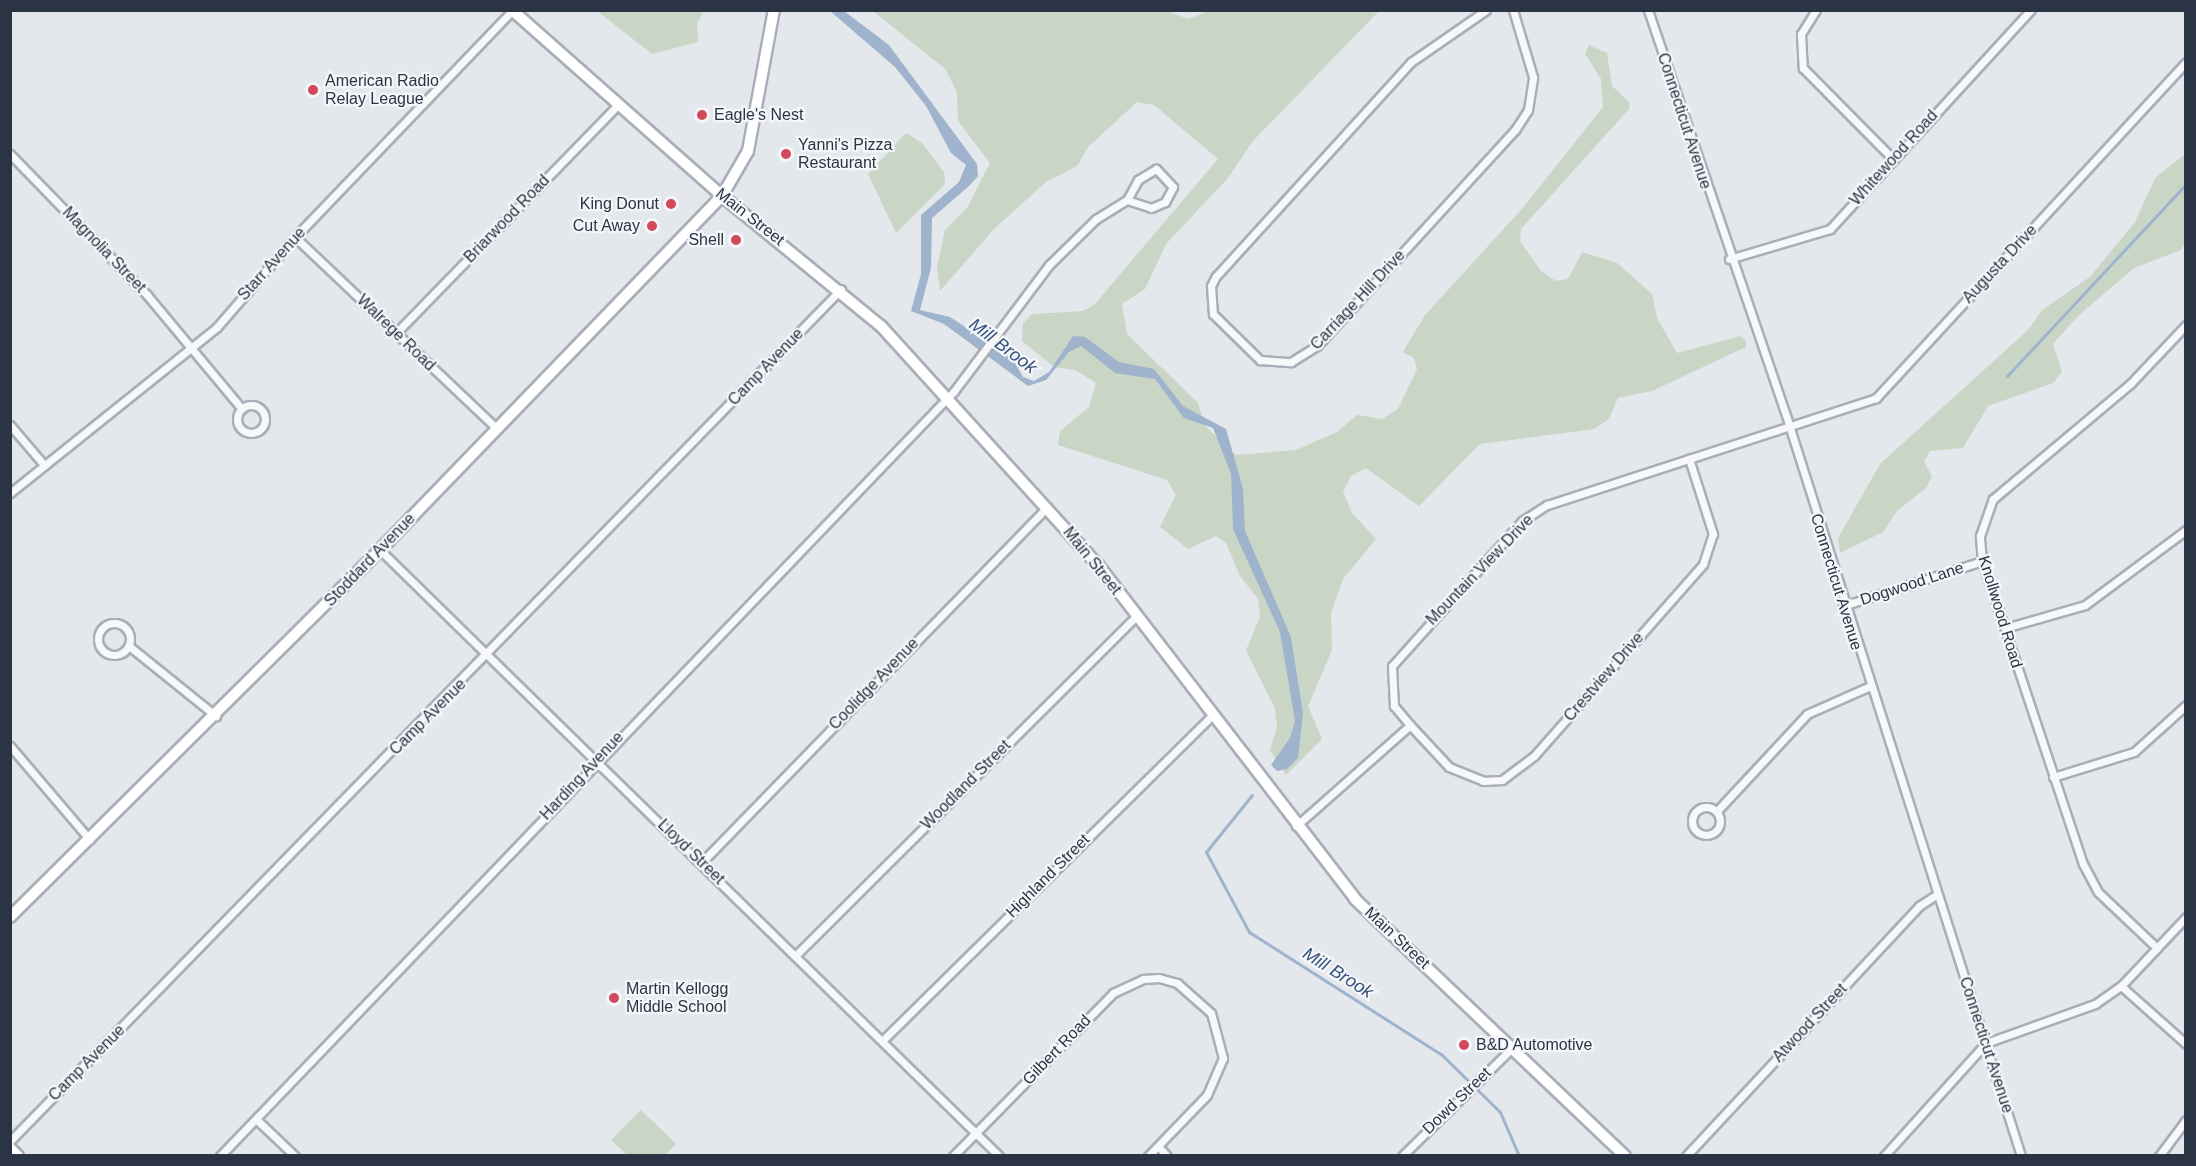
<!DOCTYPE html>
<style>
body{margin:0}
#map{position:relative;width:2196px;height:1166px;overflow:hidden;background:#e4e7ec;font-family:Arial,sans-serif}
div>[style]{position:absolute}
.green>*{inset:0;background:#c9d6c5}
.water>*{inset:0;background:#9fb4cc}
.stream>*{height:3px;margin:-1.5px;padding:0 1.5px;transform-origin:1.5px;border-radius:1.5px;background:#9fb4cc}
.roads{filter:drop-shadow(2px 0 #a9aeb7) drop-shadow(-2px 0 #a9aeb7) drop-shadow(0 2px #a9aeb7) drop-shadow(0 -2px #a9aeb7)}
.street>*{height:7px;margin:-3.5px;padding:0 3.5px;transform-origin:3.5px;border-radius:3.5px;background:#f7f8fa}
.street>.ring{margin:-3.5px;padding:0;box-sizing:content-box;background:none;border:7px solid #f7f8fa;border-radius:50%}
.secondary>*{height:10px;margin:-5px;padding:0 5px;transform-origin:5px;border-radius:5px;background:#fff}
.dots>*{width:16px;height:16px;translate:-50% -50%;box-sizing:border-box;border:3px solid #f4f6f9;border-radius:50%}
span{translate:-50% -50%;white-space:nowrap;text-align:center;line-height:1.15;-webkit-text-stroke:4.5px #f4f6f9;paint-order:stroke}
.poi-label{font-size:16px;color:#2b3445}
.left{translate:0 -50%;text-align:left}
.right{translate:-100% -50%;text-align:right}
.street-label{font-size:16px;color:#2b3445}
.water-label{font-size:18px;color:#34527a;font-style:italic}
.frame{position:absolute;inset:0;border:12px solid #2b3445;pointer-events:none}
</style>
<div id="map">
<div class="green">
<div style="clip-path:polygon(1163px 10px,1189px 19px,1210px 10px,1379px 11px,1252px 142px,1228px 178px,1166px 244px,1145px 289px,1122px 304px,1127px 334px,1198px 403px,1205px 426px,1236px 455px,1296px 450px,1337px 432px,1357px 415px,1382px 419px,1398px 409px,1417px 369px,1414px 358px,1403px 352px,1425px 315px,1521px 210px,1603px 107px,1601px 79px,1585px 54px,1589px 45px,1607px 53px,1612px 86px,1630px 103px,1629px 109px,1521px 229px,1520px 241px,1541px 271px,1556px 281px,1568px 279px,1582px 252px,1617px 263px,1652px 294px,1657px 318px,1677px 353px,1741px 336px,1746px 342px,1746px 347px,1652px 391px,1618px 398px,1609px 419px,1594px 429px,1480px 444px,1419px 506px,1366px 468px,1351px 476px,1343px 492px,1352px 513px,1376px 539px,1343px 579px,1331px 613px,1332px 650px,1308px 706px,1322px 739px,1286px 775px,1270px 750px,1277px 727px,1275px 709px,1246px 650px,1260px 617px,1258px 599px,1240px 576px,1226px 543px,1216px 536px,1188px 549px,1160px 527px,1176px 495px,1167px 480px,1058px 445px,1060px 431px,1089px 407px,1096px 383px,1075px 370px,1054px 367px,1022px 341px,1023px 323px,1032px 314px,1083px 311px,1094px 305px,1218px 159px,1154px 105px,1137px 102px,1089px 146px,1077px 166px,1046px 182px,994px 229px,940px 291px,937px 267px,945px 230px,967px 208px,990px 163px,958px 121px,957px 92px,945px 69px,873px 11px)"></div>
<div style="clip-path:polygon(597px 11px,704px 11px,697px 24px,698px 42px,652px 54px)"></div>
<div style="clip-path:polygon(906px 133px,922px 143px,944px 172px,945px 184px,896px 233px,868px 174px)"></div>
<div style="clip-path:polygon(2185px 154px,2185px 244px,2181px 250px,2134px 268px,2078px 316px,2053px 344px,2062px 372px,2053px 383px,1988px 406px,1963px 448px,1930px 451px,1924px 461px,1932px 477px,1926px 488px,1897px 511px,1883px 532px,1840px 553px,1838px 538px,1880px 464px,2028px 330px,2042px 310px,2090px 277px,2135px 222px,2155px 178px)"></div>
<div style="clip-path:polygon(641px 1110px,676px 1144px,665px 1155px,627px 1155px,611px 1140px)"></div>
</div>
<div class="water">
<div style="clip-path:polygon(830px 11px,844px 11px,889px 45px,977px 164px,978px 176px,969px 186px,932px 218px,931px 268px,920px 310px,950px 317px,1011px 356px,1023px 377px,1034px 381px,1049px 372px,1073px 336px,1085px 337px,1119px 362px,1154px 369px,1183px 406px,1226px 429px,1243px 489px,1245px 531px,1291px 637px,1303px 713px,1298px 758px,1287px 769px,1277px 771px,1271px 765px,1290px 738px,1295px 721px,1280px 632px,1233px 529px,1231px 474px,1213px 428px,1184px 418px,1155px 379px,1115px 373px,1081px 346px,1069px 352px,1046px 380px,1028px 386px,944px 324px,911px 311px,921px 274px,921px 215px,959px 182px,966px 165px,951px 153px,926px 106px,895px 67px)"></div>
</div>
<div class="stream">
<div style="left:2007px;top:376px;width:262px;rotate:-47deg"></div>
<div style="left:1252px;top:795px;width:73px;rotate:128.9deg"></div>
<div style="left:1206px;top:852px;width:91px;rotate:61.7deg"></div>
<div style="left:1249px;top:932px;width:229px;rotate:32.5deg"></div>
<div style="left:1442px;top:1055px;width:81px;rotate:44.5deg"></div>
<div style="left:1500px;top:1112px;width:48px;rotate:66.6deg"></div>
</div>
<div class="roads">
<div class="street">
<div style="left:1486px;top:10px;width:91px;rotate:145.3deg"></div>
<div style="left:1411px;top:62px;width:290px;rotate:132.3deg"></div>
<div style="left:1216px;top:276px;width:11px;rotate:117deg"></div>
<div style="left:1211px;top:286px;width:28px;rotate:86deg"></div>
<div style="left:1213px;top:314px;width:66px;rotate:44.4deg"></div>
<div style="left:1260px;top:360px;width:31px;rotate:4deg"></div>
<div style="left:1291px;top:362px;width:31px;rotate:-32deg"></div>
<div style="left:1317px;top:346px;width:293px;rotate:-47.5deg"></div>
<div style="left:1515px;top:130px;width:24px;rotate:-57deg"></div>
<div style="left:1528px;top:110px;width:33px;rotate:-81deg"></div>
<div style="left:1533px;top:77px;width:70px;rotate:-106.6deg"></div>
<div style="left:1648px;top:10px;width:438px;rotate:71.2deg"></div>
<div style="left:1789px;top:425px;width:767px;rotate:72.39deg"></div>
<div style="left:1816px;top:10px;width:28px;rotate:122deg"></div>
<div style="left:1801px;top:34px;width:34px;rotate:87deg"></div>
<div style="left:1803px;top:68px;width:128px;rotate:45.3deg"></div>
<div style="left:10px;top:154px;width:197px;rotate:45.8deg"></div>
<div style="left:147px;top:295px;width:148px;rotate:50.2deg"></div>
<div style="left:295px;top:237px;width:279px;rotate:43.5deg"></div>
<div style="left:1729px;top:259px;width:105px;rotate:-16.5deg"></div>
<div style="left:1830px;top:229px;width:297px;rotate:-47.5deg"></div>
<div style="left:396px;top:333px;width:318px;rotate:-45.8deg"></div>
<div class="ring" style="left:237px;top:405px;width:21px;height:21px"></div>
<div style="left:10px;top:425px;width:52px;rotate:49.6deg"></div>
<div style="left:10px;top:493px;width:265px;rotate:-38.7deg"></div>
<div style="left:217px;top:327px;width:119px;rotate:-49.1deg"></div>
<div style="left:295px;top:237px;width:313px;rotate:-46.2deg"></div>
<div style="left:380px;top:550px;width:866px;rotate:44.39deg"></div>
<div style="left:1843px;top:606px;width:146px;rotate:-17.9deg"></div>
<div class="ring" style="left:98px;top:623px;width:25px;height:25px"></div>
<div style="left:2005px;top:628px;width:83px;rotate:-16deg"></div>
<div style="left:2085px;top:605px;width:126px;rotate:-36.6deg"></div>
<div style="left:129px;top:646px;width:112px;rotate:38.8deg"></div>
<div style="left:1410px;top:725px;width:57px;rotate:47.1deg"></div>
<div style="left:1449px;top:767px;width:37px;rotate:22deg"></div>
<div style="left:1483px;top:781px;width:19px;rotate:-3deg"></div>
<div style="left:1502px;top:780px;width:40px;rotate:-37deg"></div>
<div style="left:1534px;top:756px;width:256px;rotate:-48.6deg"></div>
<div style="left:1703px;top:564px;width:32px;rotate:-72deg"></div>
<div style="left:1713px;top:534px;width:79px;rotate:-107.7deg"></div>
<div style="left:10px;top:746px;width:123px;rotate:49.6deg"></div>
<div style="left:2053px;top:777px;width:85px;rotate:-17.2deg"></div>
<div style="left:2134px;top:752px;width:70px;rotate:-42.1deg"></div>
<div class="ring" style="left:1692px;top:807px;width:21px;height:21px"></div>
<div style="left:1717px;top:811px;width:132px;rotate:-47.1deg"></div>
<div style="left:1807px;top:714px;width:67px;rotate:-23.9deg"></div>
<div style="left:1296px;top:826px;width:152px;rotate:-41.5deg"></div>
<div style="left:1410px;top:725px;width:25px;rotate:-130deg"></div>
<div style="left:1394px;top:706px;width:40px;rotate:-92.9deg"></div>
<div style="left:1392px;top:666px;width:195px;rotate:-48.1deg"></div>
<div style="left:1522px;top:521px;width:30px;rotate:-33deg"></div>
<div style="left:1547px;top:505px;width:346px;rotate:-18deg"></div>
<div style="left:1876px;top:398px;width:457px;rotate:-47.3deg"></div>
<div style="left:702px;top:862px;width:495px;rotate:-45.8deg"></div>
<div style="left:2157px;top:948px;width:81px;rotate:-136.5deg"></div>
<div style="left:2098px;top:892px;width:32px;rotate:-118deg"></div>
<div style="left:2083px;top:864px;width:319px;rotate:-108.4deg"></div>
<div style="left:1982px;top:561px;width:25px;rotate:-95deg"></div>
<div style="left:1980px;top:536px;width:39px;rotate:-71deg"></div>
<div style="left:1993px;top:499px;width:179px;rotate:-40deg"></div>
<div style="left:2130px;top:384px;width:81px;rotate:-46.5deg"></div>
<div style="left:797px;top:954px;width:479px;rotate:-44.9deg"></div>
<div style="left:2121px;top:986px;width:87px;rotate:41.7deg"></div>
<div style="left:884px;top:1039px;width:461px;rotate:-44.6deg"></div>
<div style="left:257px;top:1120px;width:52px;rotate:43.5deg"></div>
<div style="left:10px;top:1141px;width:1190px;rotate:-45.71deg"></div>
<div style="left:1158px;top:1146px;width:13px;rotate:48deg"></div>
<div style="left:220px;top:1156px;width:1060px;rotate:-46.18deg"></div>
<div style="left:954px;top:391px;width:158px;rotate:-53deg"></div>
<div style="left:1049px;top:265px;width:66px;rotate:-44.4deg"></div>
<div style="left:1096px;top:219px;width:36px;rotate:-32deg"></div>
<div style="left:1127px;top:200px;width:25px;rotate:18deg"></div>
<div style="left:1151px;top:208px;width:15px;rotate:-23deg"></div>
<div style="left:1165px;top:202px;width:17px;rotate:-62deg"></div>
<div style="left:1173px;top:187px;width:25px;rotate:-133deg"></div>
<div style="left:1156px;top:169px;width:21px;rotate:149deg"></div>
<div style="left:1138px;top:180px;width:23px;rotate:119deg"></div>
<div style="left:953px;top:1156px;width:228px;rotate:-45.5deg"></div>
<div style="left:1113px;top:993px;width:33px;rotate:-25deg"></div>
<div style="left:1143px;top:979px;width:16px;rotate:-4deg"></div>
<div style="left:1159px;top:978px;width:19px;rotate:16deg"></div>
<div style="left:1177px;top:983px;width:45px;rotate:41.4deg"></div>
<div style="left:1211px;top:1013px;width:47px;rotate:75.1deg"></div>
<div style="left:1223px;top:1058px;width:40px;rotate:113.4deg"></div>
<div style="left:1207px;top:1095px;width:85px;rotate:134deg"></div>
<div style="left:1402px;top:1156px;width:156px;rotate:-44.5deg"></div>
<div style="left:1686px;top:1156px;width:342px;rotate:-47deg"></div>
<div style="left:1919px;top:906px;width:20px;rotate:-33deg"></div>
<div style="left:1884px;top:1156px;width:152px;rotate:-47.9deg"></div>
<div style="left:1986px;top:1043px;width:116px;rotate:-19.7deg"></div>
<div style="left:2095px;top:1004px;width:32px;rotate:-35deg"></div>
<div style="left:2121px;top:986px;width:95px;rotate:-46.7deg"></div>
<div style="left:2159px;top:1156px;width:45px;rotate:-53.1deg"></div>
</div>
<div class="secondary">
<div style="left:512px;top:10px;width:281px;rotate:41.5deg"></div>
<div style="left:722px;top:196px;width:205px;rotate:39.3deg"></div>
<div style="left:881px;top:326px;width:324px;rotate:47.8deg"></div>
<div style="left:1099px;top:566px;width:420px;rotate:52.4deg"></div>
<div style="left:1355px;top:899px;width:373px;rotate:43.6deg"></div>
<div style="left:10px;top:917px;width:521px;rotate:-44.77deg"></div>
<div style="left:380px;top:550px;width:492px;rotate:-46deg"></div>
<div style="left:722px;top:196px;width:52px;rotate:-60deg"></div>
<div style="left:748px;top:151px;width:143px;rotate:-79.6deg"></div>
<div style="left:10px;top:1148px;width:11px;rotate:45deg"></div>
</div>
</div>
<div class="dots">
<div style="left:313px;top:90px;background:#d1495b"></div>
<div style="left:702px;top:115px;background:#d1495b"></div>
<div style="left:786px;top:154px;background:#d1495b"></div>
<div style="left:671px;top:204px;background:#d1495b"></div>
<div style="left:652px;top:226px;background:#d1495b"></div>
<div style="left:736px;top:240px;background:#d1495b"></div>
<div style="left:614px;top:998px;background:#d1495b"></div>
<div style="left:1464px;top:1045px;background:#d1495b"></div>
</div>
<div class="poi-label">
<span class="left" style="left:325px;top:90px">American Radio<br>Relay League</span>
<span class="left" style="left:714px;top:115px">Eagle's Nest</span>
<span class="left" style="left:798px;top:154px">Yanni's Pizza<br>Restaurant</span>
<span class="right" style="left:659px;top:204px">King Donut</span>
<span class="right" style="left:640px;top:226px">Cut Away</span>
<span class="right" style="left:724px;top:240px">Shell</span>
<span class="left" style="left:626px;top:998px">Martin Kellogg<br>Middle School</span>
<span class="left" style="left:1476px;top:1045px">B&amp;D Automotive</span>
</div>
<div class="street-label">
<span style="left:1684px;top:121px;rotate:72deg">Connecticut Avenue</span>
<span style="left:1894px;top:158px;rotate:-48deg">Whitewood Road</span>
<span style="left:750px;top:217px;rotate:38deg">Main Street</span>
<span style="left:507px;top:219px;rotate:-46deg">Briarwood Road</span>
<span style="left:104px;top:250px;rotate:46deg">Magnolia Street</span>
<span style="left:272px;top:264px;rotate:-48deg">Starr Avenue</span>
<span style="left:2000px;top:264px;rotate:-47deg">Augusta Drive</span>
<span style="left:1358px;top:300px;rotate:-47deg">Carriage Hill Drive</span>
<span style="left:396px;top:333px;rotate:44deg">Walrege Road</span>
<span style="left:766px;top:367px;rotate:-46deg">Camp Avenue</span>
<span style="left:370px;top:560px;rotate:-46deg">Stoddard Avenue</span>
<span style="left:1092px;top:561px;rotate:51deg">Main Street</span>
<span style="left:1480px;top:570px;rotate:-46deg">Mountain View Drive</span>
<span style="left:1836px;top:582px;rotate:73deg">Connecticut Avenue</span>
<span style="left:1912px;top:584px;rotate:-18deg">Dogwood Lane</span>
<span style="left:2000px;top:612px;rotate:73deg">Knollwood Road</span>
<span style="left:1604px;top:677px;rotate:-49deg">Crestview Drive</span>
<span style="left:874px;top:684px;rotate:-46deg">Coolidge Avenue</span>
<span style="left:428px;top:717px;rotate:-45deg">Camp Avenue</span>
<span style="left:582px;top:776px;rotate:-47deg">Harding Avenue</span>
<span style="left:966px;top:785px;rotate:-45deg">Woodland Street</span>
<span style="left:691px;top:852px;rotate:44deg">Lloyd Street</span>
<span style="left:1048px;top:876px;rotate:-45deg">Highland Street</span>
<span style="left:1397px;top:938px;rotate:43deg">Main Street</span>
<span style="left:1810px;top:1023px;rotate:-47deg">Atwood Street</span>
<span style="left:1986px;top:1045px;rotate:72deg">Connecticut Avenue</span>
<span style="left:1057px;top:1050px;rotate:-46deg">Gilbert Road</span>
<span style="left:87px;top:1063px;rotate:-45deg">Camp Avenue</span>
<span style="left:1457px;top:1101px;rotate:-44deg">Dowd Street</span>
</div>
<div class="water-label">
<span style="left:1003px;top:346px;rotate:37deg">Mill Brook</span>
<span style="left:1338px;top:973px;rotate:32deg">Mill Brook</span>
</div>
<div class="frame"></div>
</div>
